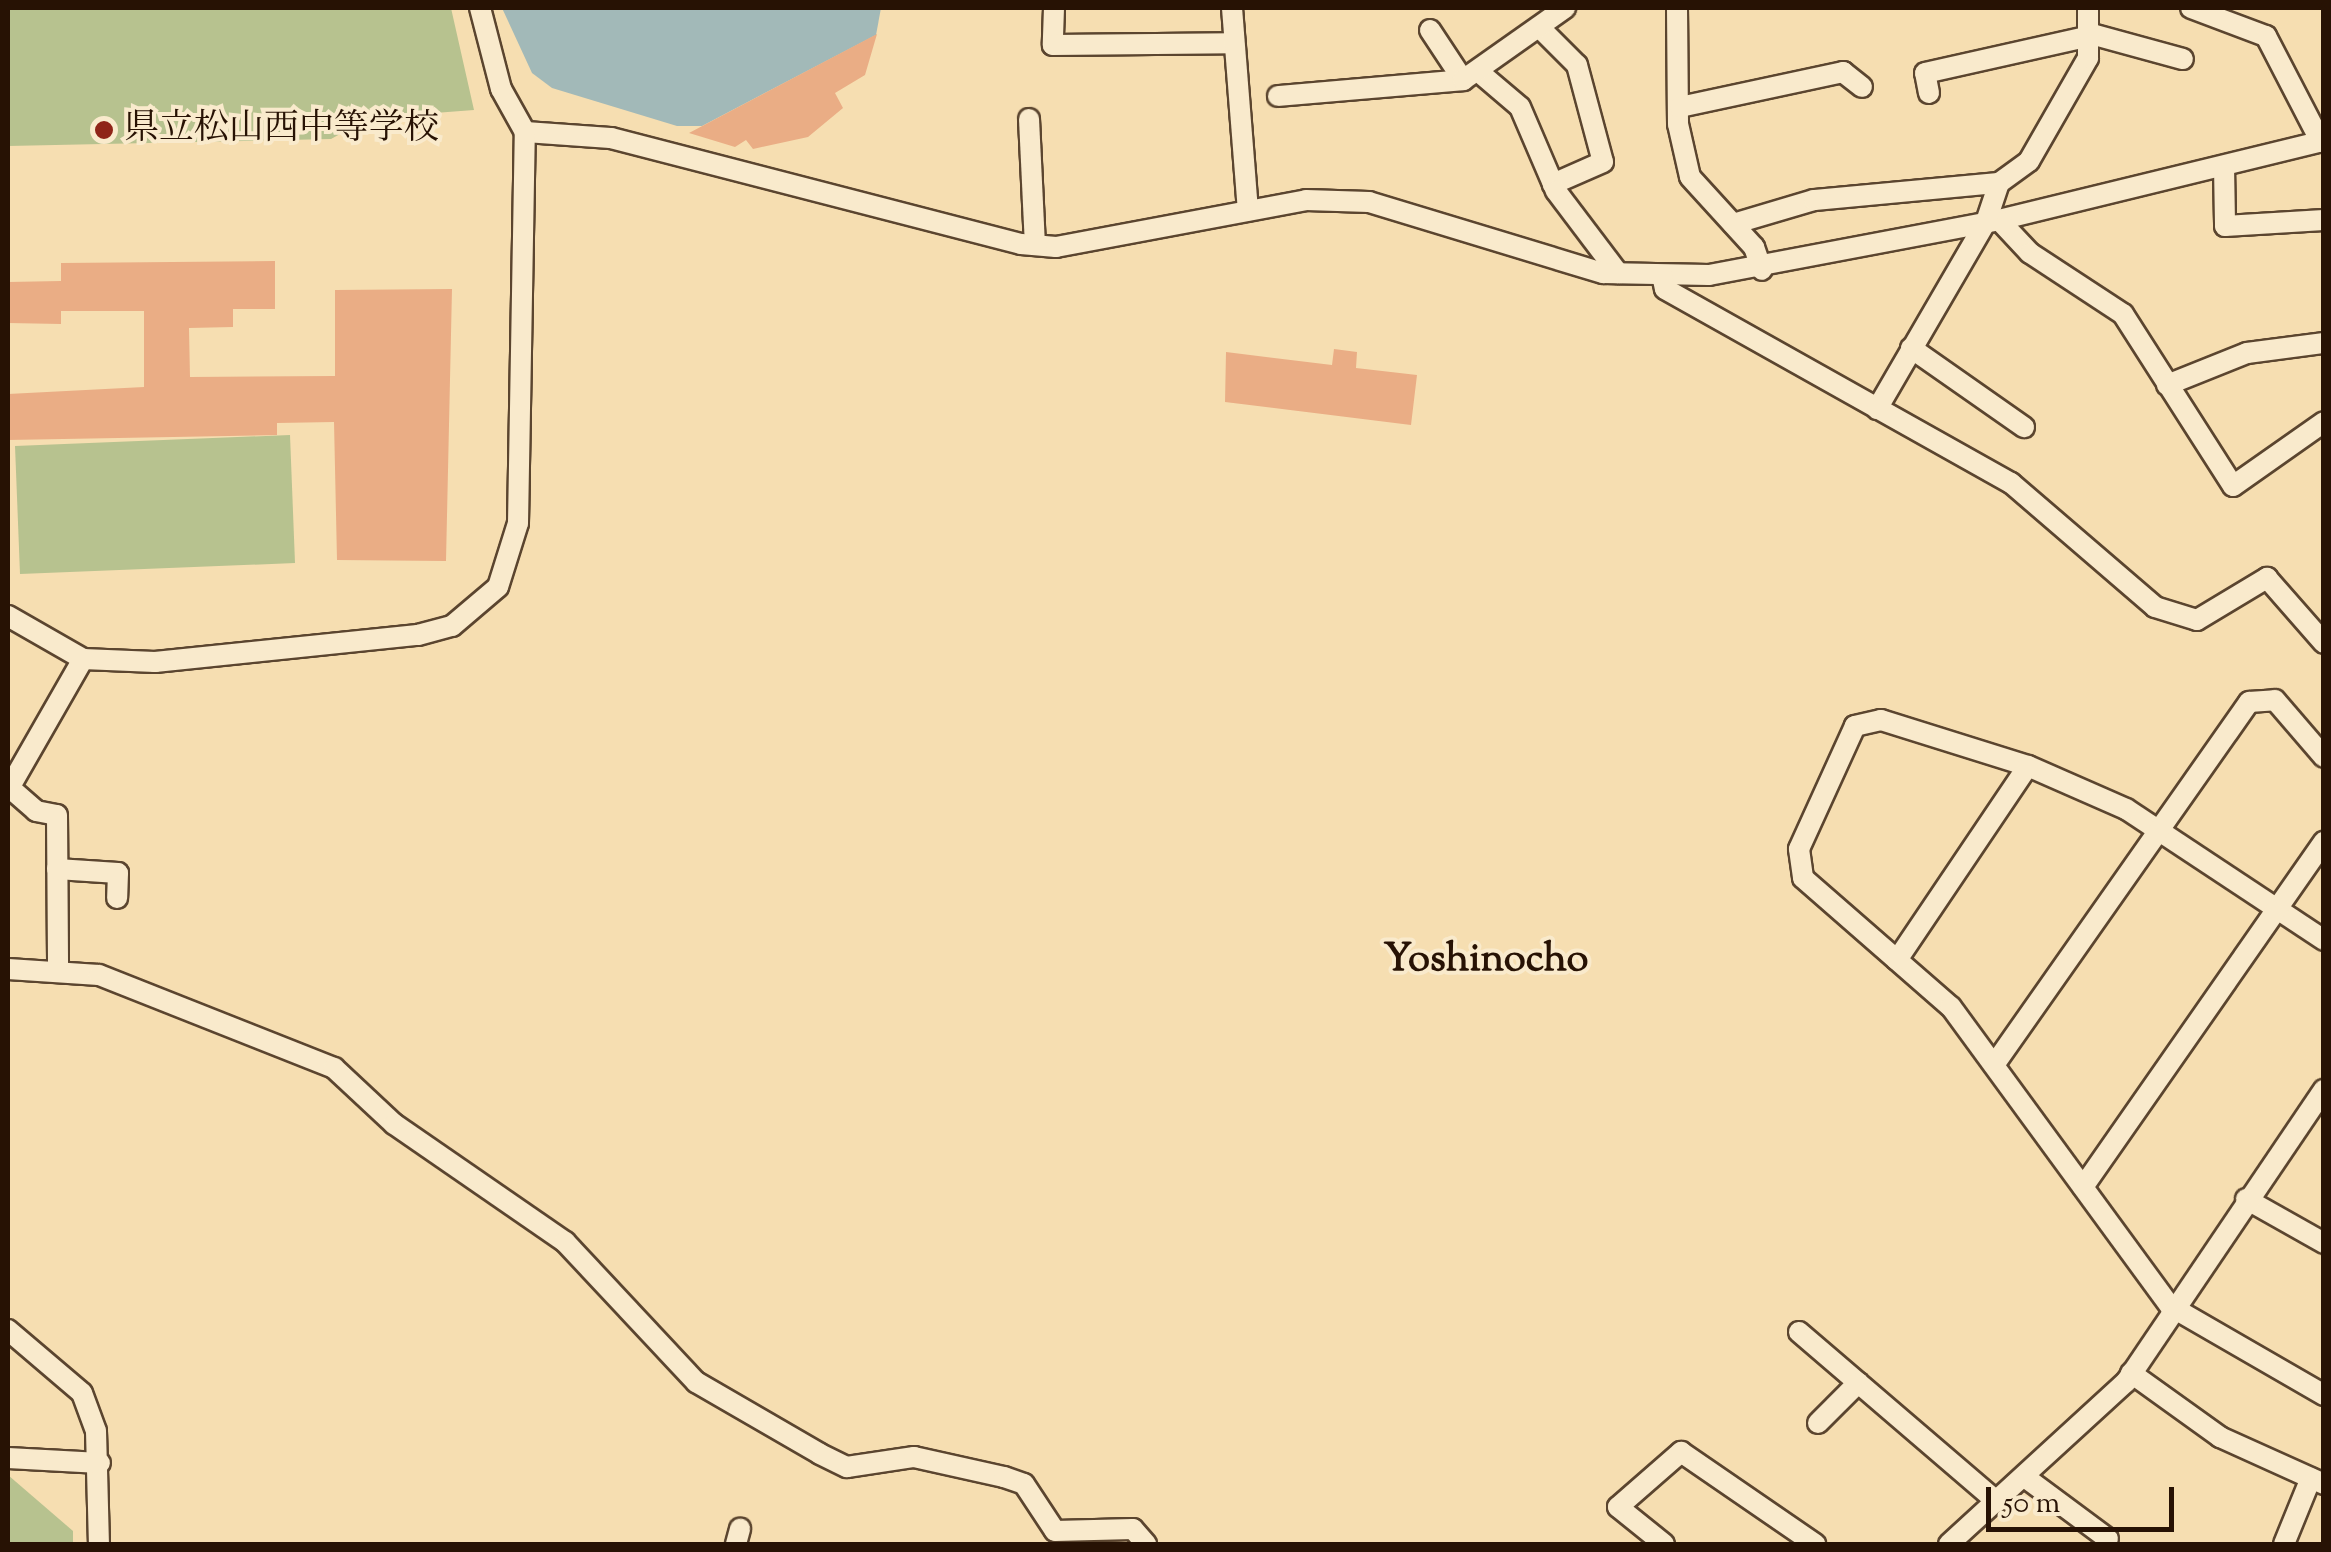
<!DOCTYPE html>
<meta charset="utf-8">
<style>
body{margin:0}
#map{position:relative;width:2331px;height:1552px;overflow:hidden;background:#f6deb1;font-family:"Sorts Mill Goudy","Noto Serif JP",serif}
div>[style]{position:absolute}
.green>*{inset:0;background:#b7c28f}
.water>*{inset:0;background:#a2b9b8}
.building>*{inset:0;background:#eaad85}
.roads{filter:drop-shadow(2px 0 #5b452f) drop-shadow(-2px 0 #5b452f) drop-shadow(0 2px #5b452f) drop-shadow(0 -2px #5b452f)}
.street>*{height:20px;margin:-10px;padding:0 10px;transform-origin:10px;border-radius:10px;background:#f9eacc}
.dots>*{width:28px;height:28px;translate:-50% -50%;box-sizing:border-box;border:5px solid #f9eacc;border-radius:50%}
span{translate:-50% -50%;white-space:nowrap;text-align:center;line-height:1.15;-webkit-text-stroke:8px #f9eacc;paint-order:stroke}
.poi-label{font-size:35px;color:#271204}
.left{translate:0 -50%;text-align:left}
.quarter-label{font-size:40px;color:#271204;font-weight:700}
.frame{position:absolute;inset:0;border:10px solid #271204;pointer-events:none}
.scale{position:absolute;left:1986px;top:1487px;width:188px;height:45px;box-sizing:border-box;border:5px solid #271204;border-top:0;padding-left:12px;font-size:30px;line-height:35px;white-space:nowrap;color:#271204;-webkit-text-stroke:8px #f9eacc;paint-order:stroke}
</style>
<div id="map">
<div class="green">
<div style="clip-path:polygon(8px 8px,451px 8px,474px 110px,369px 118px,331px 139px,8px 146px)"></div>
<div style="clip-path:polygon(290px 435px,295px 563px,20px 574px,15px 446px)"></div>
<div style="clip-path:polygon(8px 1475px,73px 1531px,73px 1544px,8px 1544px)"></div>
</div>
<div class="water">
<div style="clip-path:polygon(502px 8px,881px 8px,876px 35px,702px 126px,677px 126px,552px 88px,532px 73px)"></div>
</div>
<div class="building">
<div style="clip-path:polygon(877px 34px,865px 75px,835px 93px,843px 108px,808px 137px,753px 149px,746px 140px,735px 147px,689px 133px)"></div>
<div style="clip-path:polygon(275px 261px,275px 309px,233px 309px,233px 327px,189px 328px,190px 377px,335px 376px,335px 290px,452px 289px,446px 561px,337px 560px,334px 422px,277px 423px,277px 435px,8px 440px,8px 394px,144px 387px,144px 311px,61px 311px,61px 324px,8px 323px,8px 282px,61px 281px,61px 263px)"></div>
<div style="clip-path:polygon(1334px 349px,1357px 352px,1356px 368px,1417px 375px,1411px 425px,1225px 402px,1226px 352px,1332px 365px)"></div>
</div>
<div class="roads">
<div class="street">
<div style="left:1054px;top:8px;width:37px;rotate:92deg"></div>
<div style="left:1053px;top:45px;width:179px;rotate:-0.6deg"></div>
<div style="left:1232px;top:8px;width:203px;rotate:85.5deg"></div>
<div style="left:1677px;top:8px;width:116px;rotate:89.5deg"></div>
<div style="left:1678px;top:124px;width:54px;rotate:77.2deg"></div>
<div style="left:1690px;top:177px;width:95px;rotate:47.6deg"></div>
<div style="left:1754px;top:247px;width:24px;rotate:71deg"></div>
<div style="left:2191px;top:8px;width:80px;rotate:20.5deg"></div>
<div style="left:2266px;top:36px;width:119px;rotate:62.6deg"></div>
<div style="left:1540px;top:28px;width:52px;rotate:45deg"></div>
<div style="left:1577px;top:65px;width:100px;rotate:75deg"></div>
<div style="left:1603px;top:162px;width:55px;rotate:156.3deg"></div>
<div style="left:1430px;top:30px;width:60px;rotate:56.6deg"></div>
<div style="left:1480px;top:73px;width:52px;rotate:40.4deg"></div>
<div style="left:1520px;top:107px;width:91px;rotate:66.8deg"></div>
<div style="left:1556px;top:191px;width:103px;rotate:52.9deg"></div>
<div style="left:1929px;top:93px;width:20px;rotate:-101deg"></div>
<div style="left:1925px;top:73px;width:174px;rotate:-12.6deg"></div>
<div style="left:2095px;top:35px;width:91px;rotate:15.3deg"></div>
<div style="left:1278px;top:96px;width:186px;rotate:-4.9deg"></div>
<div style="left:1463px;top:80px;width:125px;rotate:-35.2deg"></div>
<div style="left:1680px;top:107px;width:167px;rotate:-12.1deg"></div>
<div style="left:1843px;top:72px;width:24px;rotate:38deg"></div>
<div style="left:1029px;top:119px;width:126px;rotate:87.3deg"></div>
<div style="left:525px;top:132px;width:86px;rotate:4deg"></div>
<div style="left:611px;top:138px;width:423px;rotate:14.5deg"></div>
<div style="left:1021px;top:244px;width:35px;rotate:5deg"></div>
<div style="left:1056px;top:247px;width:254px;rotate:-10.6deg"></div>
<div style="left:1306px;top:200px;width:63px;rotate:1.8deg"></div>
<div style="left:1369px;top:202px;width:245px;rotate:16.9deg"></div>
<div style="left:1603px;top:273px;width:106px;rotate:1.1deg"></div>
<div style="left:1709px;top:275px;width:295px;rotate:-10.7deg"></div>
<div style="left:1999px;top:220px;width:334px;rotate:-13.7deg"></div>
<div style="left:2224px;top:166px;width:60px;rotate:89deg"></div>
<div style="left:2225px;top:226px;width:99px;rotate:-3.5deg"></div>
<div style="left:1999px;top:220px;width:45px;rotate:46.8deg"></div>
<div style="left:2030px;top:253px;width:111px;rotate:33.3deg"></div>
<div style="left:2123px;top:314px;width:204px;rotate:57.4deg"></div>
<div style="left:2233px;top:486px;width:111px;rotate:-35.1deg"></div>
<div style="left:1733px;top:224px;width:84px;rotate:-16.5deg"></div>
<div style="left:1814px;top:200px;width:186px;rotate:-5.3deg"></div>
<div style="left:1662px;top:275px;width:14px;rotate:78deg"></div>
<div style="left:1665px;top:289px;width:397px;rotate:29.3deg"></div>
<div style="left:2011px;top:483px;width:190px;rotate:40.7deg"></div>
<div style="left:2155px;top:607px;width:44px;rotate:17.2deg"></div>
<div style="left:2197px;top:620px;width:82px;rotate:-31deg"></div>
<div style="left:2267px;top:578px;width:86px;rotate:48.8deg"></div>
<div style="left:1911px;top:348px;width:138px;rotate:35deg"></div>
<div style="left:2167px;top:385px;width:86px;rotate:-21.8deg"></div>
<div style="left:2247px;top:353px;width:78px;rotate:-7.4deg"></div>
<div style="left:1877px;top:409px;width:216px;rotate:-59.8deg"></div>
<div style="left:1986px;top:222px;width:41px;rotate:-71.6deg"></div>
<div style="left:1999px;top:183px;width:37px;rotate:-36deg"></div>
<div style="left:2029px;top:161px;width:119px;rotate:-60.2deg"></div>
<div style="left:2088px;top:58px;width:50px;rotate:-90deg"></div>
<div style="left:8px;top:616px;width:86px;rotate:29.8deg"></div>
<div style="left:83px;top:659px;width:72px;rotate:2.4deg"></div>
<div style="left:155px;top:662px;width:264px;rotate:-5.9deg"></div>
<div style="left:418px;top:635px;width:35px;rotate:-15deg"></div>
<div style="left:452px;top:626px;width:60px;rotate:-40.3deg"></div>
<div style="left:498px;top:587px;width:67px;rotate:-72.6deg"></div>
<div style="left:518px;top:523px;width:391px;rotate:-89deg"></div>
<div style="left:525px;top:132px;width:49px;rotate:-119.2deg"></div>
<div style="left:501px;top:89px;width:84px;rotate:-104.5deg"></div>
<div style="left:10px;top:788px;width:35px;rotate:41deg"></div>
<div style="left:36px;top:811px;width:21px;rotate:11deg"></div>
<div style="left:57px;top:815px;width:156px;rotate:89.6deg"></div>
<div style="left:8px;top:790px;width:151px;rotate:-60.2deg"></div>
<div style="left:57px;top:869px;width:61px;rotate:3.8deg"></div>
<div style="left:118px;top:873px;width:25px;rotate:92deg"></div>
<div style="left:2324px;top:940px;width:237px;rotate:-146.5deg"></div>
<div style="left:2126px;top:809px;width:107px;rotate:-156.3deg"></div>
<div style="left:2028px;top:766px;width:154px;rotate:-162.6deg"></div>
<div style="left:1881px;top:720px;width:27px;rotate:167deg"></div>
<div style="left:1855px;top:726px;width:135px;rotate:114.5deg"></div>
<div style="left:1799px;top:849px;width:29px;rotate:82deg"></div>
<div style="left:1803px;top:878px;width:196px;rotate:41.1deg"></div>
<div style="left:1951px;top:1007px;width:371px;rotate:53.8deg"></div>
<div style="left:2170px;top:1306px;width:178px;rotate:30deg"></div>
<div style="left:1897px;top:960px;width:234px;rotate:-56deg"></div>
<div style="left:8px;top:969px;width:91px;rotate:3.8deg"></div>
<div style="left:99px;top:975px;width:253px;rotate:21.6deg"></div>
<div style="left:334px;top:1068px;width:82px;rotate:43deg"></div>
<div style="left:394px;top:1124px;width:208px;rotate:34.6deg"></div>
<div style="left:565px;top:1242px;width:192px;rotate:46.9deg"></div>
<div style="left:696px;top:1382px;width:143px;rotate:30.1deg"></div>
<div style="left:820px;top:1454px;width:30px;rotate:26deg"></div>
<div style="left:847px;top:1467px;width:68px;rotate:-8.5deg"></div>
<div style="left:914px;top:1457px;width:92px;rotate:12.5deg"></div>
<div style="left:1004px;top:1477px;width:21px;rotate:19deg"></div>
<div style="left:1024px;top:1484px;width:56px;rotate:56.6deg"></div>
<div style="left:1055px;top:1531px;width:78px;rotate:-1.5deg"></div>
<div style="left:1133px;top:1529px;width:20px;rotate:49deg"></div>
<div style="left:1994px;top:1065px;width:444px;rotate:-54.9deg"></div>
<div style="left:2249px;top:702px;width:26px;rotate:-4deg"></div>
<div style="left:2275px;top:700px;width:75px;rotate:49.3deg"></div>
<div style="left:2083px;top:1187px;width:421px;rotate:-55.1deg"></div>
<div style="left:2246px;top:1199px;width:90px;rotate:29.4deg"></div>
<div style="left:8px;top:1330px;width:97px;rotate:40.4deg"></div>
<div style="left:82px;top:1393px;width:40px;rotate:69.8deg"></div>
<div style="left:96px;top:1431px;width:113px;rotate:88.5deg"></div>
<div style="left:1799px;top:1332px;width:261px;rotate:40.6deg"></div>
<div style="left:2131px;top:1373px;width:110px;rotate:35.7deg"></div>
<div style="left:2220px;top:1437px;width:114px;rotate:24.3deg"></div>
<div style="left:1818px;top:1423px;width:57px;rotate:-45deg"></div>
<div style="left:8px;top:1458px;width:92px;rotate:3.1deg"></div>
<div style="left:2026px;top:1478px;width:102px;rotate:36.6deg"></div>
<div style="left:736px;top:1544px;width:16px;rotate:-75deg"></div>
<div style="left:1664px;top:1544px;width:59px;rotate:-141.2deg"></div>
<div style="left:1618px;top:1507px;width:84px;rotate:-41.1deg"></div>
<div style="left:1681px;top:1452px;width:163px;rotate:34.5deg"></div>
<div style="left:1949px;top:1544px;width:240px;rotate:-42.5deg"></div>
<div style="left:2126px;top:1382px;width:353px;rotate:-55.9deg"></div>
<div style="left:2284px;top:1544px;width:71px;rotate:-67.8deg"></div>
</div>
</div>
<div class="dots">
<div style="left:104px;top:130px;background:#8f2418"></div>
</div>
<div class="poi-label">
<span class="left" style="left:124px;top:130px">県立松山西中等学校</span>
</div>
<div class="quarter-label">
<span style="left:1486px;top:961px">Yoshinocho</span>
</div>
<div class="frame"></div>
<div class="scale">50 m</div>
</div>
